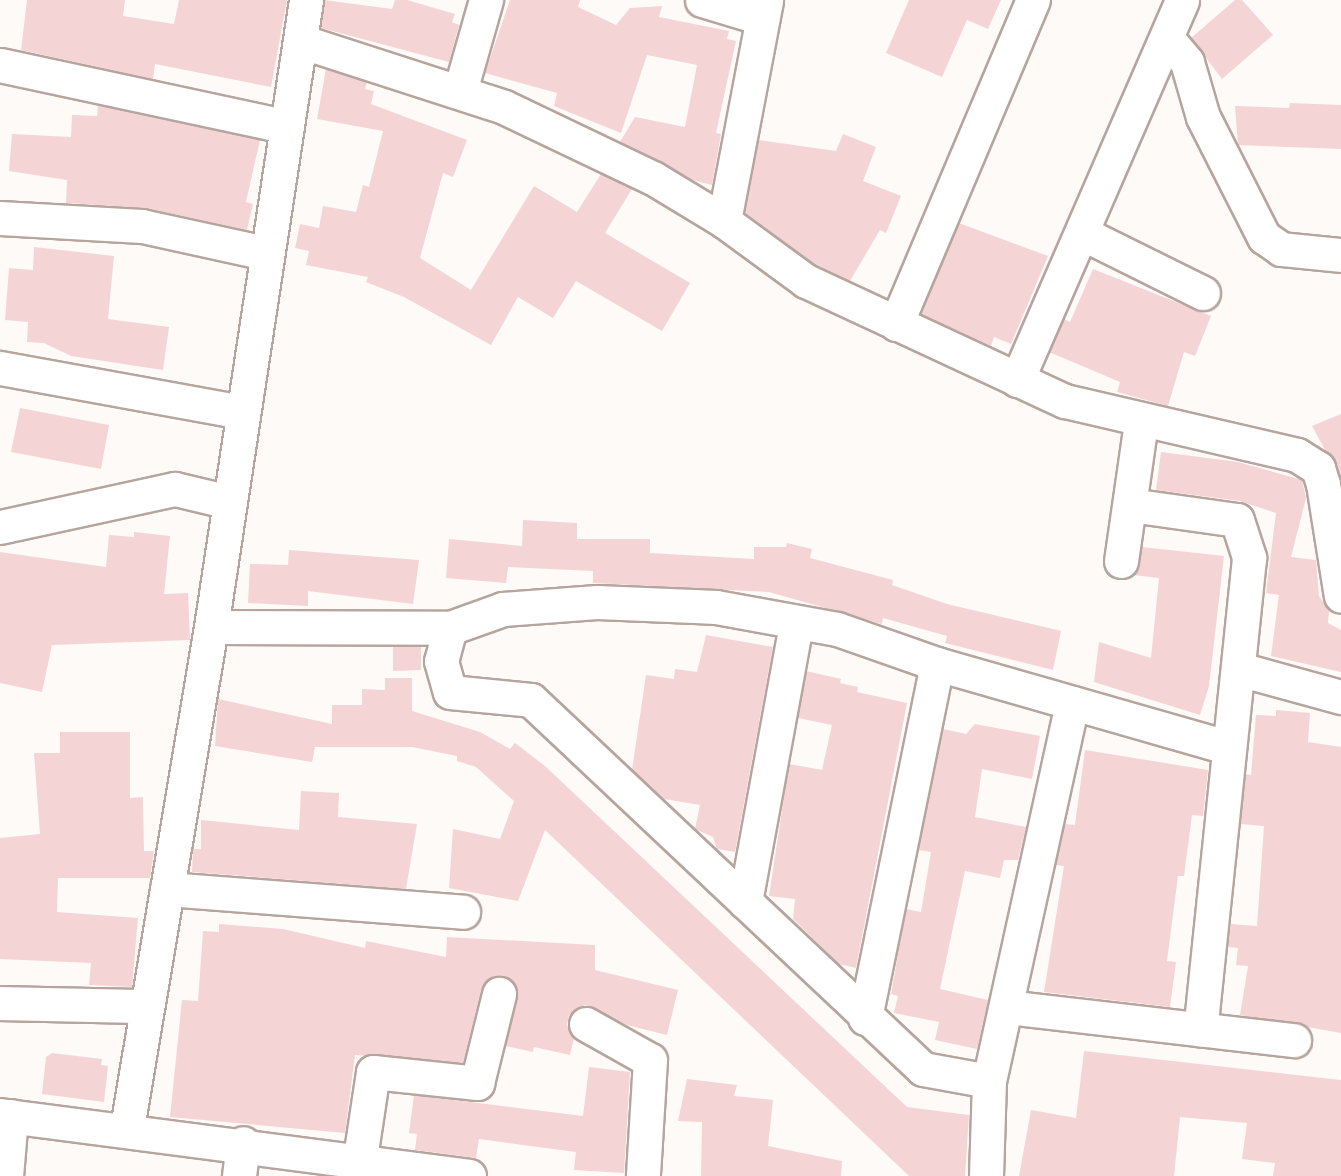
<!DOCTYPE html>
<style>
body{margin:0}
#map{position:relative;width:1341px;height:1176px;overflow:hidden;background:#fdfaf8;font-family:Raleway,sans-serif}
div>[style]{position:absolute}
.building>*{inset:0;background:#f5d4d6}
.roads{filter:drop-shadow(2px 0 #b5a59e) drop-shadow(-2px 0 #b5a59e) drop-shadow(0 2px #b5a59e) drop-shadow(0 -2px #b5a59e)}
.minor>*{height:33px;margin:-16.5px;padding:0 16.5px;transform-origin:16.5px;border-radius:16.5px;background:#fff}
span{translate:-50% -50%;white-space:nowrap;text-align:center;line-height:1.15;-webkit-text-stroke:6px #fff;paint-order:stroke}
</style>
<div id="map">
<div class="building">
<div style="clip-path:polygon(27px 0,125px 0,123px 16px,174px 24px,179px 0,287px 0,271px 87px,155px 64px,153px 79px,21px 50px)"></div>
<div style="clip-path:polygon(324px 0,392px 9px,395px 0,407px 0,455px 14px,452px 22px,459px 25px,449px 62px,321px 28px)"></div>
<div style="clip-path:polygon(510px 0,580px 0,578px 7px,616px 25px,630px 8px,662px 6px,659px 17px,729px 31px,727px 39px,736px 41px,716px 133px,721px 134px,712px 185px,693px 180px,620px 142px,635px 117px,685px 127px,697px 65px,647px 55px,621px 133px,554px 106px,557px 93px,485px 73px)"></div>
<div style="clip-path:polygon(909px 0,1001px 0,988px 29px,967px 20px,942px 77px,886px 53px)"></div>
<div style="clip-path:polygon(1235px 0,1242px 0,1273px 35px,1222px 79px,1191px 38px)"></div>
<div style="clip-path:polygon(326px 69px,367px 82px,365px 89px,374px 91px,371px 104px,467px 140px,453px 177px,443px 173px,420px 258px,471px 290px,534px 186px,577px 212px,601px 174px,632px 189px,605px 233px,690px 283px,662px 331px,576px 281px,553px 318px,518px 297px,491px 345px,404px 297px,366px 282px,368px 277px,306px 265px,309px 251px,295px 248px,300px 224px,319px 228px,323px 206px,356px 212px,363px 185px,369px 187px,383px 131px,317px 119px)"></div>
<div style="clip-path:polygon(1290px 103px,1341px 105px,1341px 149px,1238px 145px,1235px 106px,1289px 108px)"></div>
<div style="clip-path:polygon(98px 105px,260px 140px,246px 202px,253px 204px,247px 230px,146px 208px,66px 203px,67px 180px,9px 171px,12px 134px,71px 137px,72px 115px,97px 116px)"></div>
<div style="clip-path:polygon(843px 134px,876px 147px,863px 181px,901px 196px,886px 233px,880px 230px,850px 281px,816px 265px,745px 213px,759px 140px,836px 151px)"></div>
<div style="clip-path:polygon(959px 223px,1048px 256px,1011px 344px,994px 337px,991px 346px,921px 314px)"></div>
<div style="clip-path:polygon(34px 247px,114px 256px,108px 319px,169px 327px,163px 370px,71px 356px,44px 343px,27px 342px,28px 322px,5px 320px,9px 268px,33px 270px)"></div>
<div style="clip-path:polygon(1093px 269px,1211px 316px,1195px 356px,1184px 352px,1168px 406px,1117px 392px,1120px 382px,1049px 352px,1064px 319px,1070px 322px)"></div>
<div style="clip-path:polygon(20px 408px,109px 425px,101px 469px,11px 452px)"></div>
<div style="clip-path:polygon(1341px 414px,1341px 479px,1312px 426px)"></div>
<div style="clip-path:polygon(1161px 452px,1238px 462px,1302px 480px,1306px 498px,1291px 557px,1316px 560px,1319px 596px,1329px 610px,1328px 623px,1341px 630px,1341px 672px,1271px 656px,1279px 595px,1266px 593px,1276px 513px,1240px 501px,1156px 490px)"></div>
<div style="clip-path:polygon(523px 520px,577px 523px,577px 539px,650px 539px,650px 553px,754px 559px,754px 547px,786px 547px,787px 543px,812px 549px,810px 558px,893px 580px,892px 585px,947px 604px,1061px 631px,1053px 670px,945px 643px,947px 636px,883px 618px,882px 624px,769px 592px,593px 583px,593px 571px,508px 567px,506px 583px,446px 578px,449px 539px,522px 546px)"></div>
<div style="clip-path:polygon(134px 532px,170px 536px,164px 594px,188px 593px,190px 640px,52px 645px,42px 692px,0 683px,0 552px,106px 567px,109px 535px,134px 537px)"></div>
<div style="clip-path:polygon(1142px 547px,1224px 556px,1209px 686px,1200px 715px,1094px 682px,1099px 642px,1151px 658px,1159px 578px,1133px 575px)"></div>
<div style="clip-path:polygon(289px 550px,419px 560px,413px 604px,308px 591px,308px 606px,248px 603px,250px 564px,288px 565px)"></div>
<div style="clip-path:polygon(706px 635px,773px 647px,735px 852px,717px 849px,713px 837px,695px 829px,700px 805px,664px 799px,632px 770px,646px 675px,674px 679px,675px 669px,697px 672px)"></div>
<div style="clip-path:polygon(393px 647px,421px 647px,421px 670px,393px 671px)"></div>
<div style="clip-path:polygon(806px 671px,841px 679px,840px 683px,858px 687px,857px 692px,907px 703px,856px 968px,839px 964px,793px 919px,795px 899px,769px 896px,789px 764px,822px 770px,832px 725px,798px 718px)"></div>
<div style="clip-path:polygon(385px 678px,412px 678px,412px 711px,480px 732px,510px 749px,515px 743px,545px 766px,907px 1107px,969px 1115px,965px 1176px,909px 1176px,545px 830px,518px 901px,449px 888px,453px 829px,500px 839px,514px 801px,476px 767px,457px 761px,457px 756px,412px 747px,315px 747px,312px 762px,215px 746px,218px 699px,332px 724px,332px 705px,362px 705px,362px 689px,385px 690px)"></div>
<div style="clip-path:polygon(1276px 710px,1310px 713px,1308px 742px,1341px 747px,1341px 1033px,1240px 1015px,1248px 966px,1236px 965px,1238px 948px,1228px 947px,1231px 924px,1257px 926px,1264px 826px,1240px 824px,1245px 774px,1251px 775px,1256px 715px,1276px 716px)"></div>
<div style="clip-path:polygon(975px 724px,1040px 736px,1032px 779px,982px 769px,975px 817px,1026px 827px,1018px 860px,1004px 860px,1000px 878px,965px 871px,940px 989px,988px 1000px,977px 1049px,935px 1040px,939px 1022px,894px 1013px,898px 996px,891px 994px,906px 909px,921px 912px,931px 852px,918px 850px,943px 729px,966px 734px)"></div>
<div style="clip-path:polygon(60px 732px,130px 732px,130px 798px,143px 797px,144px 851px,154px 851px,150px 878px,58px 878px,57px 912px,138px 918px,132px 987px,89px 985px,91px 963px,0 959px,0 838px,40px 834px,34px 753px,60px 753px)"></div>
<div style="clip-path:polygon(1085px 750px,1208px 770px,1203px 816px,1192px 815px,1184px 876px,1178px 876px,1167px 961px,1176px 962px,1170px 1007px,1044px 992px,1064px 866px,1056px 865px,1065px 824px,1075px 825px)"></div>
<div style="clip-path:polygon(301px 791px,339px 793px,338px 817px,417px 824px,406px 889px,192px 872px,193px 849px,201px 849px,201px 820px,299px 830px)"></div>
<div style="clip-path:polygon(219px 924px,283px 929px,365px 948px,366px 941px,446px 957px,447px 937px,595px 945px,595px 970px,678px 990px,667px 1035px,627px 1025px,585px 1005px,569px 1015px,567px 1025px,574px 1038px,570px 1055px,534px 1047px,533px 1052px,506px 1046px,517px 989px,512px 980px,494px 976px,481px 990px,463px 1063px,355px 1055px,345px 1133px,170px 1117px,182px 1000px,198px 1001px,203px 931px,219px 932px)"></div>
<div style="clip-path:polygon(1084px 1051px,1341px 1080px,1341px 1176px,1273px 1176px,1275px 1163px,1242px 1159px,1247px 1123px,1180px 1117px,1174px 1176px,1019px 1176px,1031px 1110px,1076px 1118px)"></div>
<div style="clip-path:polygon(52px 1053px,102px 1059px,101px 1065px,108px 1066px,104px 1102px,42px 1094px,46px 1057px)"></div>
<div style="clip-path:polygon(589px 1067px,630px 1072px,624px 1173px,574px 1170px,576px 1152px,479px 1139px,476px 1158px,415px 1150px,417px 1134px,409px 1133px,414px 1095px,583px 1116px)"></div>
<div style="clip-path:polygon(687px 1079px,737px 1085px,734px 1096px,773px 1100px,768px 1146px,842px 1161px,841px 1176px,701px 1176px,702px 1122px,678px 1121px)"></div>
</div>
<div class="roads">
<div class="minor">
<div style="left:702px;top:0;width:63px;rotate:16.7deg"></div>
<div style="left:1167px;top:38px;width:31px;rotate:50deg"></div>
<div style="left:1187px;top:62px;width:57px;rotate:73.8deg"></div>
<div style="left:1203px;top:117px;width:135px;rotate:63.1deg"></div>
<div style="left:1264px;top:237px;width:21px;rotate:35deg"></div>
<div style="left:1281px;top:249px;width:60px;rotate:5.7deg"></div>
<div style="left:300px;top:41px;width:214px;rotate:17.9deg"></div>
<div style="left:504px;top:107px;width:165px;rotate:25.5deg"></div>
<div style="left:653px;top:178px;width:83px;rotate:31.2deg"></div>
<div style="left:724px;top:221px;width:102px;rotate:36.2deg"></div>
<div style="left:806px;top:281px;width:285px;rotate:24.9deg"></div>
<div style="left:1065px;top:401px;width:238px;rotate:13.1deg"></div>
<div style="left:1297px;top:455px;width:25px;rotate:32deg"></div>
<div style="left:1318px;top:468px;width:17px;rotate:73deg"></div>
<div style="left:1323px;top:484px;width:113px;rotate:80.9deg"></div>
<div style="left:0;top:65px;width:290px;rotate:12.1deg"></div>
<div style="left:460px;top:91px;width:95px;rotate:-74.1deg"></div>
<div style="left:0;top:218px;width:142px;rotate:3.2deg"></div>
<div style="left:142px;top:226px;width:127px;rotate:12.3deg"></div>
<div style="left:724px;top:221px;width:225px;rotate:-79.2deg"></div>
<div style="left:1082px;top:233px;width:135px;rotate:26.4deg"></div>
<div style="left:896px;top:324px;width:352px;rotate:-67.1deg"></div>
<div style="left:0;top:368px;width:245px;rotate:10.3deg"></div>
<div style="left:1017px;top:380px;width:414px;rotate:-66.5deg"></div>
<div style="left:1130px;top:505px;width:108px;rotate:8deg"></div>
<div style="left:1237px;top:520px;width:40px;rotate:72deg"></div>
<div style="left:1249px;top:558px;width:474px;rotate:95.9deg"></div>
<div style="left:0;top:527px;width:179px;rotate:-12.3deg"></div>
<div style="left:175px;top:489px;width:56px;rotate:13.5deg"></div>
<div style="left:1121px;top:561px;width:140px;rotate:-81.8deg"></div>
<div style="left:211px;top:627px;width:239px;rotate:0.2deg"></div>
<div style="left:450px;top:628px;width:56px;rotate:-19.7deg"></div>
<div style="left:503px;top:609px;width:94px;rotate:-4.3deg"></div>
<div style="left:597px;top:602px;width:119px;rotate:2.4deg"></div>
<div style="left:716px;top:607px;width:123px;rotate:10.3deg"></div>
<div style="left:837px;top:629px;width:106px;rotate:19.3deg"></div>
<div style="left:937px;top:664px;width:301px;rotate:16deg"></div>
<div style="left:450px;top:628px;width:34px;rotate:105deg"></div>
<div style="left:441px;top:661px;width:32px;rotate:74deg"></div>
<div style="left:450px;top:692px;width:81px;rotate:5.6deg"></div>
<div style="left:531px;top:700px;width:538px;rotate:43.27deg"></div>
<div style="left:923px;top:1069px;width:67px;rotate:10.3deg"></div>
<div style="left:1239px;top:669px;width:106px;rotate:15.4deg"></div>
<div style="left:167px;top:889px;width:297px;rotate:4.4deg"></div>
<div style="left:745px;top:902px;width:284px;rotate:-79.6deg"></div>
<div style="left:0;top:1003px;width:147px;rotate:1.2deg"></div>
<div style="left:1007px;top:1007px;width:289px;rotate:6.6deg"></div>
<div style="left:865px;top:1018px;width:361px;rotate:-78.5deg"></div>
<div style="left:586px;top:1024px;width:73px;rotate:29.4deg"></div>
<div style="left:650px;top:1060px;width:116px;rotate:93.5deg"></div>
<div style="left:0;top:1115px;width:473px;rotate:7.4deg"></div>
<div style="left:127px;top:1128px;width:508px;rotate:-80.48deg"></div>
<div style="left:211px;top:627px;width:634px;rotate:-81.38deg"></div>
<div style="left:360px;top:1158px;width:87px;rotate:-81.4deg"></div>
<div style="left:373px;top:1072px;width:105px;rotate:6deg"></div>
<div style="left:477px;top:1083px;width:92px;rotate:-76.1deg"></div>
<div style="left:6px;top:1176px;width:60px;rotate:-85.2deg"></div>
<div style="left:239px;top:1176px;width:33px;rotate:-83deg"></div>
<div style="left:986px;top:1176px;width:95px;rotate:-88.2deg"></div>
<div style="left:989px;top:1081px;width:387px;rotate:-77.6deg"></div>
</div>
</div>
</div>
